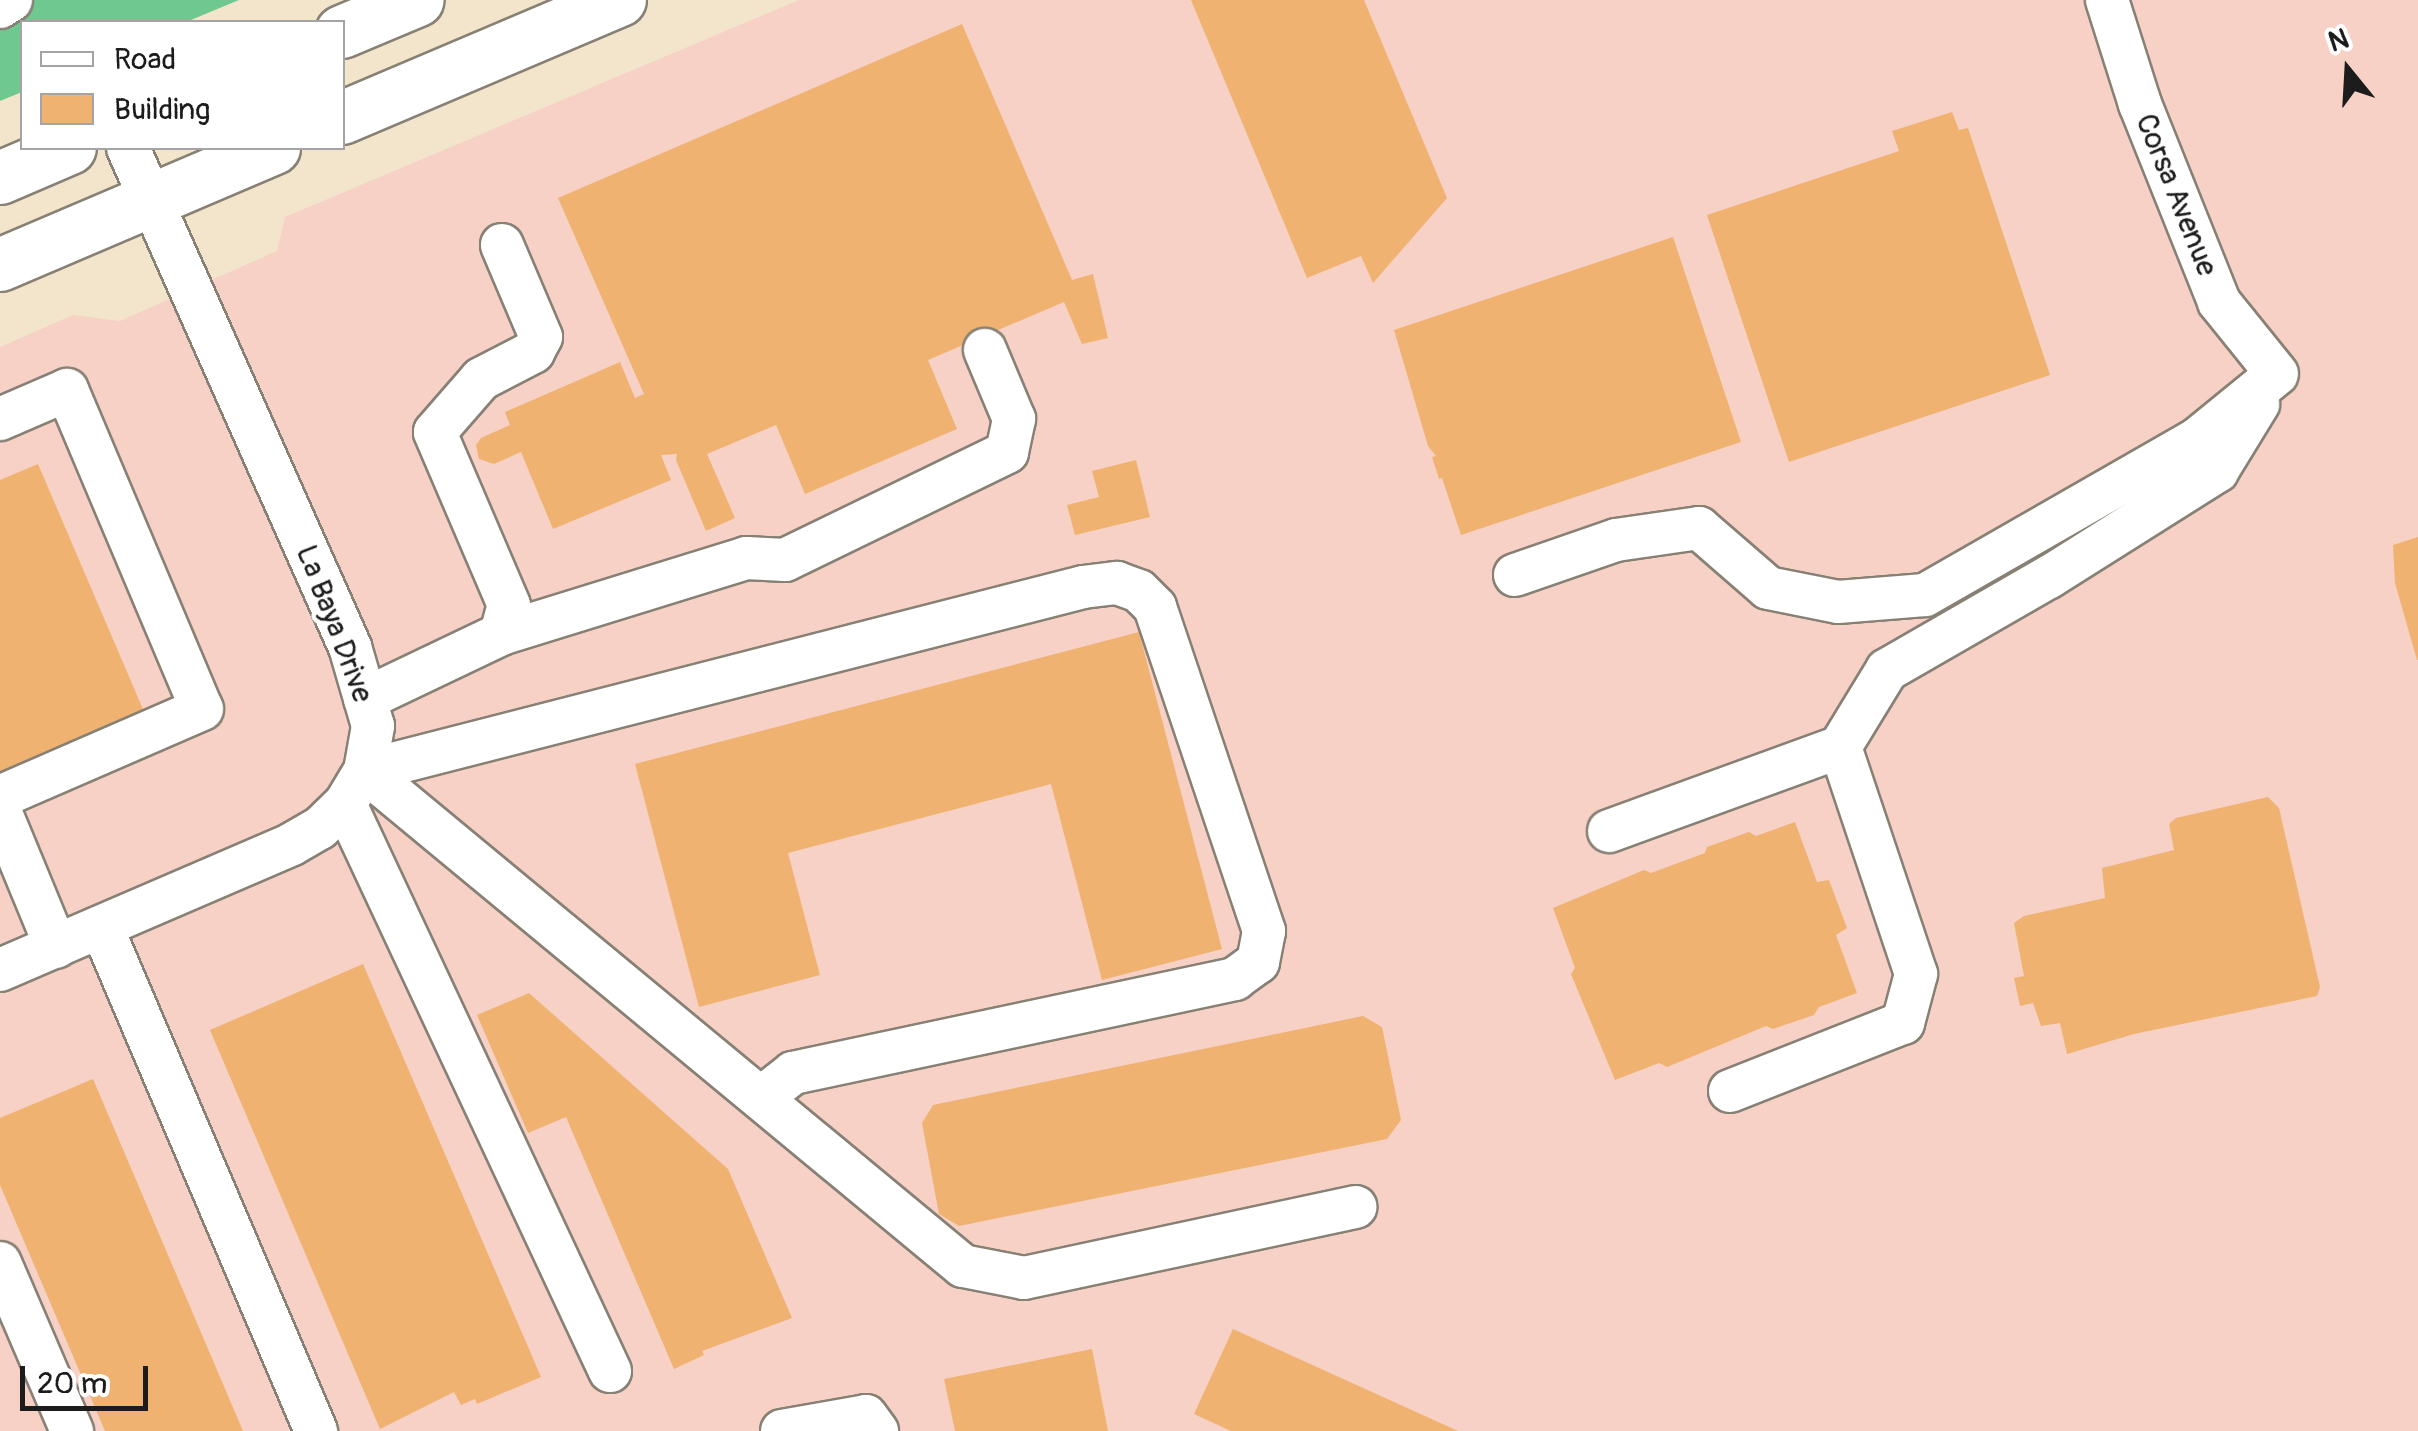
<!DOCTYPE html>
<style>
body{margin:0}
#map{position:relative;width:2418px;height:1431px;overflow:hidden;background:#f2e5cb;font-family:Pangolin,sans-serif}
div>[style]{position:absolute}
.built>*{inset:0;background:#f7d1c6}
.green>*{inset:0;background:#6ec88f}
.building>*{inset:0;background:#efb270}
.roads{filter:drop-shadow(2px 0 #878074) drop-shadow(-2px 0 #878074) drop-shadow(0 2px #878074) drop-shadow(0 -2px #878074)}
.minor>*{height:42px;margin:-21px;padding:0 21px;transform-origin:21px;border-radius:21px;background:#fff}
.major>*{height:52px;margin:-26px;padding:0 26px;transform-origin:26px;border-radius:26px;background:#fff}
span{translate:-50% -50%;white-space:nowrap;text-align:center;line-height:1.15;-webkit-text-stroke:9px #fff;paint-order:stroke}
.street-label{font-size:30px;color:#1c1c1c}
.legend{position:absolute;left:20px;top:20px;width:325px;height:130px;box-sizing:border-box;background:#fff;border:2px solid #a4a4a4;margin:0;padding:12px 18px;list-style:none;font-size:30px;color:#1c1c1c}
.legend li{display:flex;align-items:center;gap:20px;height:50px}
.legend b{width:50px;border:2px solid #a4a4a4}
.north{position:absolute;left:2298px;top:20px;width:100px;height:100px;-webkit-text-stroke:8px #fff;paint-order:stroke;rotate:342deg;font-size:28px;font-weight:700;line-height:40px;text-align:center;color:#1c1c1c}
.north::after{content:'';display:block;margin:auto;width:35px;height:45px;background:#1c1c1c;clip-path:polygon(50% 0,100% 100%,50% 72%,0 100%)}
.scale{position:absolute;left:20px;top:1366px;width:128px;height:45px;box-sizing:border-box;border:5px solid #1c1c1c;border-top:0;padding-left:12px;font-size:30px;line-height:35px;white-space:nowrap;color:#1c1c1c;-webkit-text-stroke:8px #fff;paint-order:stroke}
</style>
<div id="map">
<div class="built">
<div style="clip-path:polygon(799px 0,2418px 0,2418px 1431px,0 1431px,0 347px,73px 315px,120px 321px,277px 251px,285px 217px)"></div>
</div>
<div class="green">
<div style="clip-path:polygon(0 0,239px 0,186px 22px,22px 22px,22px 92px,0 101px)"></div>
</div>
<div class="building">
<div style="clip-path:polygon(1191px 0,1364px 0,1447px 198px,1373px 283px,1361px 256px,1307px 278px)"></div>
<div style="clip-path:polygon(962px 24px,1072px 280px,1093px 274px,1108px 338px,1082px 344px,1064px 302px,928px 360px,957px 429px,805px 494px,776px 425px,707px 454px,735px 518px,706px 531px,676px 460px,677px 454px,661px 455px,671px 480px,553px 529px,521px 452px,494px 464px,479px 459px,476px 445px,481px 438px,510px 425px,505px 412px,620px 362px,635px 398px,644px 394px,558px 198px)"></div>
<div style="clip-path:polygon(1952px 112px,1959px 130px,1968px 128px,2050px 375px,1789px 462px,1707px 215px,1899px 151px,1892px 131px)"></div>
<div style="clip-path:polygon(1673px 237px,1741px 442px,1461px 535px,1442px 478px,1439px 479px,1432px 457px,1436px 456px,1428px 446px,1394px 330px)"></div>
<div style="clip-path:polygon(1136px 460px,1150px 517px,1075px 535px,1067px 505px,1099px 497px,1092px 471px)"></div>
<div style="clip-path:polygon(38px 464px,145px 714px,0 776px,0 480px)"></div>
<div style="clip-path:polygon(2418px 537px,2418px 660px,2417px 660px,2395px 583px,2393px 545px)"></div>
<div style="clip-path:polygon(1139px 632px,1222px 949px,1102px 980px,1051px 784px,788px 853px,820px 975px,699px 1007px,635px 764px)"></div>
<div style="clip-path:polygon(2268px 797px,2279px 808px,2320px 987px,2317px 996px,2134px 1034px,2067px 1054px,2060px 1023px,2041px 1026px,2033px 1003px,2020px 1006px,2014px 978px,2024px 976px,2014px 923px,2024px 916px,2105px 898px,2102px 868px,2174px 850px,2169px 824px,2176px 818px)"></div>
<div style="clip-path:polygon(1795px 822px,1817px 882px,1829px 880px,1847px 928px,1836px 935px,1857px 993px,1819px 1007px,1814px 1015px,1773px 1029px,1766px 1026px,1667px 1067px,1659px 1063px,1615px 1080px,1571px 974px,1575px 968px,1553px 908px,1644px 870px,1651px 873px,1705px 853px,1707px 847px,1749px 832px,1756px 836px)"></div>
<div style="clip-path:polygon(363px 964px,541px 1377px,477px 1404px,475px 1399px,461px 1405px,454px 1392px,380px 1429px,210px 1030px)"></div>
<div style="clip-path:polygon(529px 993px,728px 1169px,792px 1318px,702px 1351px,704px 1355px,674px 1369px,566px 1117px,528px 1133px,477px 1015px)"></div>
<div style="clip-path:polygon(1363px 1016px,1382px 1027px,1401px 1120px,1387px 1139px,959px 1226px,939px 1214px,922px 1123px,933px 1105px)"></div>
<div style="clip-path:polygon(93px 1079px,243px 1431px,105px 1431px,0 1185px,0 1118px)"></div>
<div style="clip-path:polygon(1233px 1329px,1458px 1431px,1231px 1431px,1194px 1414px)"></div>
<div style="clip-path:polygon(1092px 1349px,1108px 1431px,955px 1431px,944px 1379px)"></div>
</div>
<div class="roads">
<div class="minor">
<div style="left:2107px;top:0;width:109px;rotate:72.4deg"></div>
<div style="left:2140px;top:104px;width:213px;rotate:68.2deg"></div>
<div style="left:2219px;top:302px;width:92px;rotate:51.1deg"></div>
<div style="left:0;top:7px;width:13px;rotate:-32deg"></div>
<div style="left:0;top:419px;width:73px;rotate:-23.4deg"></div>
<div style="left:67px;top:390px;width:346px;rotate:67.1deg"></div>
<div style="left:202px;top:709px;width:220px;rotate:156.5deg"></div>
<div style="left:1515px;top:575px;width:107px;rotate:-19.1deg"></div>
<div style="left:1616px;top:540px;width:84px;rotate:-8.2deg"></div>
<div style="left:1699px;top:528px;width:91px;rotate:41deg"></div>
<div style="left:1768px;top:588px;width:71px;rotate:11.3deg"></div>
<div style="left:1838px;top:602px;width:87px;rotate:-4.6deg"></div>
<div style="left:1925px;top:595px;width:312px;rotate:-29.8deg"></div>
<div style="left:2196px;top:440px;width:104px;rotate:-39.2deg"></div>
<div style="left:501px;top:634px;width:257px;rotate:-17.2deg"></div>
<div style="left:746px;top:558px;width:39px;rotate:3deg"></div>
<div style="left:785px;top:560px;width:247px;rotate:-25.9deg"></div>
<div style="left:1007px;top:452px;width:34px;rotate:-78deg"></div>
<div style="left:1014px;top:419px;width:75px;rotate:-112.8deg"></div>
<div style="left:365px;top:699px;width:151px;rotate:-25.5deg"></div>
<div style="left:501px;top:634px;width:30px;rotate:-75deg"></div>
<div style="left:509px;top:605px;width:188px;rotate:-113.2deg"></div>
<div style="left:435px;top:432px;width:70px;rotate:-49deg"></div>
<div style="left:481px;top:379px;width:59px;rotate:-27.4deg"></div>
<div style="left:533px;top:352px;width:17px;rotate:-62deg"></div>
<div style="left:541px;top:337px;width:100px;rotate:-113deg"></div>
<div style="left:365px;top:771px;width:741px;rotate:-14.37deg"></div>
<div style="left:1083px;top:587px;width:34px;rotate:-7deg"></div>
<div style="left:1117px;top:583px;width:23px;rotate:20deg"></div>
<div style="left:1139px;top:591px;width:23px;rotate:45deg"></div>
<div style="left:1155px;top:607px;width:342px;rotate:71.4deg"></div>
<div style="left:1264px;top:931px;width:32px;rotate:101deg"></div>
<div style="left:1258px;top:962px;width:29px;rotate:144deg"></div>
<div style="left:1235px;top:979px;width:452px;rotate:168deg"></div>
<div style="left:793px;top:1073px;width:39px;rotate:142deg"></div>
<div style="left:365px;top:771px;width:776px;rotate:39.62deg"></div>
<div style="left:963px;top:1266px;width:62px;rotate:11.1deg"></div>
<div style="left:1024px;top:1278px;width:339px;rotate:-12.1deg"></div>
<div style="left:345px;top:804px;width:626px;rotate:64.95deg"></div>
<div style="left:0;top:811px;width:147px;rotate:67.6deg"></div>
<div style="left:1609px;top:831px;width:246px;rotate:-20deg"></div>
<div style="left:1840px;top:747px;width:90px;rotate:-58.6deg"></div>
<div style="left:1887px;top:670px;width:187px;rotate:-29.9deg"></div>
<div style="left:2049px;top:577px;width:199px;rotate:-32.2deg"></div>
<div style="left:2217px;top:471px;width:79px;rotate:-58.5deg"></div>
<div style="left:102px;top:928px;width:547px;rotate:66.95deg"></div>
<div style="left:0;top:970px;width:318px;rotate:-23.3deg"></div>
<div style="left:292px;top:844px;width:32px;rotate:-30deg"></div>
<div style="left:320px;top:828px;width:35px;rotate:-44deg"></div>
<div style="left:345px;top:804px;width:39px;rotate:-59deg"></div>
<div style="left:365px;top:771px;width:46px;rotate:-79.9deg"></div>
<div style="left:373px;top:726px;width:82px;rotate:-106.2deg"></div>
<div style="left:350px;top:647px;width:546px;rotate:-113.98deg"></div>
<div style="left:1730px;top:1091px;width:186px;rotate:-21.5deg"></div>
<div style="left:1903px;top:1023px;width:51px;rotate:-75.1deg"></div>
<div style="left:1916px;top:974px;width:239px;rotate:-108.5deg"></div>
<div style="left:0;top:1263px;width:183px;rotate:66.8deg"></div>
<div style="left:782px;top:1431px;width:85px;rotate:-10.1deg"></div>
<div style="left:866px;top:1416px;width:19px;rotate:54deg"></div>
</div>
<div class="major">
<div style="left:342px;top:32px;width:82px;rotate:-22.8deg"></div>
<div style="left:342px;top:118px;width:302px;rotate:-23deg"></div>
<div style="left:0;top:178px;width:76px;rotate:-23.2deg"></div>
<div style="left:0;top:265px;width:298px;rotate:-23.1deg"></div>
</div>
</div>
<div class="street-label">
<span style="left:2176px;top:195px;rotate:68deg">Corsa Avenue</span>
<span style="left:334px;top:624px;rotate:69deg">La Baya Drive</span>
</div>
<ul class="legend">
<li><b style="height:12px;background:#fff"></b>Road</li>
<li><b style="height:28px;background:#efb270"></b>Building</li>
</ul>
<div class="north">N</div>
<div class="scale">20 m</div>
</div>
